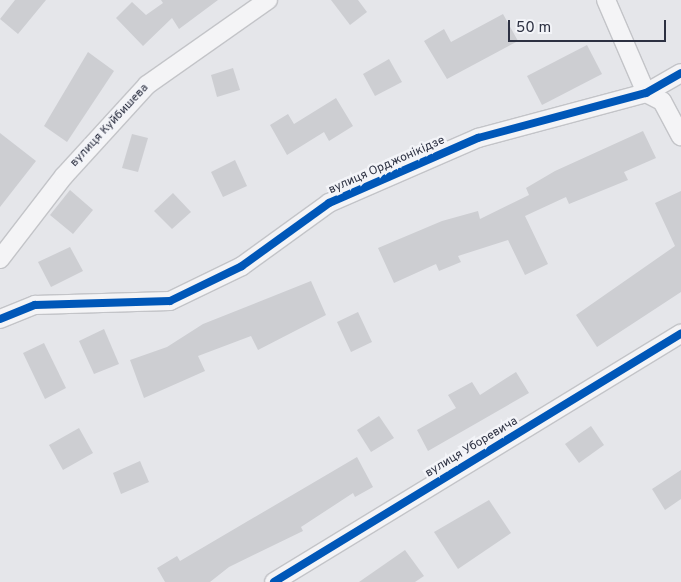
<!DOCTYPE html>
<meta charset="utf-8">
<style>
body{margin:0}
#map{position:relative;width:681px;height:582px;overflow:hidden;background:#e5e6ea;font-family:Overpass,sans-serif}
div>[style]{position:absolute}
.building>*{inset:0;background:#cdced2}
.roads{filter:drop-shadow(1px 0 #c3c4c8) drop-shadow(-1px 0 #c3c4c8) drop-shadow(0 1px #c3c4c8) drop-shadow(0 -1px #c3c4c8)}
.street>*{height:18px;margin:-9px;padding:0 9px;transform-origin:9px;border-radius:9px;background:#f4f4f6}
.cycleway>*{height:8px;margin:-4px;padding:0 4px;transform-origin:4px;border-radius:4px;background:#0057b8}
span{translate:-50% -50%;white-space:nowrap;text-align:center;line-height:1.15;-webkit-text-stroke:5px #f3f4f8;paint-order:stroke}
.street-label{font-size:12px;color:#2d3142}
.scale{position:absolute;left:508px;top:20px;width:158px;height:22px;box-sizing:border-box;border:2px solid #2d3142;border-top:0;padding-left:6px;font-size:15px;line-height:18px;white-space:nowrap;color:#2d3142;-webkit-text-stroke:4px #f3f4f8;paint-order:stroke}
</style>
<div id="map">
<div class="building">
<div style="clip-path:polygon(15px 0,46px 0,18px 34px,0 19px)"></div>
<div style="clip-path:polygon(161px 0,218px 0,179px 29px,172px 18px,143px 46px,116px 18px,132px 2px,146px 15px,163px 3px)"></div>
<div style="clip-path:polygon(331px 0,358px 0,367px 12px,350px 25px)"></div>
<div style="clip-path:polygon(503px 14px,518px 41px,447px 79px,424px 41px,444px 29px,451px 42px)"></div>
<div style="clip-path:polygon(587px 45px,602px 74px,542px 105px,527px 76px)"></div>
<div style="clip-path:polygon(88px 52px,114px 71px,67px 142px,44px 126px)"></div>
<div style="clip-path:polygon(389px 59px,402px 82px,375px 96px,363px 74px)"></div>
<div style="clip-path:polygon(233px 68px,240px 90px,217px 97px,211px 75px)"></div>
<div style="clip-path:polygon(336px 98px,353px 126px,329px 141px,324px 132px,287px 155px,270px 125px,288px 114px,294px 124px)"></div>
<div style="clip-path:polygon(643px 131px,656px 158px,624px 172px,628px 180px,569px 204px,566px 197px,525px 216px,548px 264px,525px 275px,508px 240px,458px 256px,461px 262px,439px 271px,436px 264px,394px 283px,378px 248px,442px 221px,478px 211px,480px 219px,529px 195px,526px 188px,555px 171px)"></div>
<div style="clip-path:polygon(0 133px,36px 161px,0 207px)"></div>
<div style="clip-path:polygon(132px 134px,148px 138px,138px 172px,122px 168px)"></div>
<div style="clip-path:polygon(235px 160px,247px 186px,223px 197px,211px 172px)"></div>
<div style="clip-path:polygon(70px 190px,93px 210px,73px 234px,50px 215px)"></div>
<div style="clip-path:polygon(681px 191px,681px 292px,597px 347px,576px 315px,675px 246px,655px 203px)"></div>
<div style="clip-path:polygon(173px 193px,191px 212px,172px 229px,154px 211px)"></div>
<div style="clip-path:polygon(70px 247px,83px 271px,51px 287px,38px 262px)"></div>
<div style="clip-path:polygon(311px 281px,326px 315px,258px 350px,251px 336px,198px 356px,205px 371px,144px 398px,130px 360px,167px 347px,203px 324px)"></div>
<div style="clip-path:polygon(358px 312px,372px 342px,351px 352px,337px 322px)"></div>
<div style="clip-path:polygon(104px 329px,119px 364px,94px 374px,79px 341px)"></div>
<div style="clip-path:polygon(44px 343px,66px 388px,45px 399px,23px 353px)"></div>
<div style="clip-path:polygon(516px 372px,529px 393px,428px 451px,417px 430px,456px 408px,448px 395px,472px 382px,480px 395px)"></div>
<div style="clip-path:polygon(379px 416px,394px 438px,371px 452px,357px 430px)"></div>
<div style="clip-path:polygon(591px 426px,604px 445px,579px 463px,565px 444px)"></div>
<div style="clip-path:polygon(79px 428px,93px 453px,63px 470px,49px 445px)"></div>
<div style="clip-path:polygon(357px 457px,373px 487px,355px 497px,353px 493px,301px 527px,303px 531px,229px 567px,210px 582px,165px 582px,157px 568px,177px 556px,180px 561px)"></div>
<div style="clip-path:polygon(140px 461px,149px 482px,121px 494px,113px 473px)"></div>
<div style="clip-path:polygon(681px 470px,681px 499px,665px 510px,652px 489px)"></div>
<div style="clip-path:polygon(489px 500px,511px 533px,458px 569px,434px 532px)"></div>
<div style="clip-path:polygon(405px 550px,424px 576px,415px 582px,359px 582px)"></div>
</div>
<div class="roads">
<div class="street">
<div style="left:606px;top:0;width:101px;rotate:66.7deg"></div>
<div style="left:646px;top:93px;width:18px;rotate:27deg"></div>
<div style="left:662px;top:101px;width:40px;rotate:62deg"></div>
<div style="left:0;top:259px;width:105px;rotate:-52.4deg"></div>
<div style="left:64px;top:176px;width:123px;rotate:-47.6deg"></div>
<div style="left:147px;top:85px;width:148px;rotate:-35.1deg"></div>
<div style="left:0;top:319px;width:38px;rotate:-22deg"></div>
<div style="left:35px;top:305px;width:135px;rotate:-1.7deg"></div>
<div style="left:170px;top:301px;width:80px;rotate:-25.9deg"></div>
<div style="left:242px;top:266px;width:107px;rotate:-35.9deg"></div>
<div style="left:329px;top:203px;width:163px;rotate:-23.6deg"></div>
<div style="left:478px;top:138px;width:174px;rotate:-15deg"></div>
<div style="left:646px;top:93px;width:40px;rotate:-29.7deg"></div>
<div style="left:274px;top:582px;width:477px;rotate:-31.4deg"></div>
</div>
</div>
<div class="cycleway">
<div style="left:0;top:319px;width:38px;rotate:-22deg"></div>
<div style="left:35px;top:305px;width:135px;rotate:-1.7deg"></div>
<div style="left:170px;top:301px;width:80px;rotate:-25.9deg"></div>
<div style="left:242px;top:266px;width:107px;rotate:-35.9deg"></div>
<div style="left:329px;top:203px;width:163px;rotate:-23.6deg"></div>
<div style="left:478px;top:138px;width:174px;rotate:-15deg"></div>
<div style="left:646px;top:93px;width:40px;rotate:-29.7deg"></div>
<div style="left:274px;top:582px;width:477px;rotate:-31.4deg"></div>
</div>
<div class="street-label">
<span style="left:110px;top:126px;rotate:-47deg">вулиця Куйбишева</span>
<span style="left:387px;top:166px;rotate:-24deg">вулиця Орджонікідзе</span>
<span style="left:472px;top:448px;rotate:-31deg">вулиця Уборевича</span>
</div>
<div class="scale">50 m</div>
</div>
